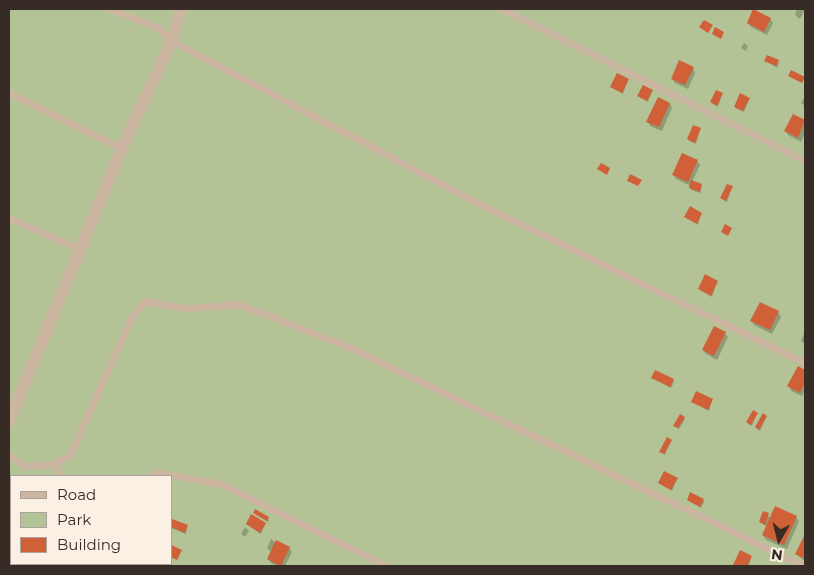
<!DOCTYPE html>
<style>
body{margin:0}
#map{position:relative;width:814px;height:575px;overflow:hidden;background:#f3e6d7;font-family:Montserrat,sans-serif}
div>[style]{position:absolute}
.green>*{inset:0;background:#b3c396}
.shadow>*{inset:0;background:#0003}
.building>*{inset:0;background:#d06038}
.lane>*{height:7px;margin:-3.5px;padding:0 3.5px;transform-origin:3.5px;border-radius:3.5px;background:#ccb6a2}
.street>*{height:12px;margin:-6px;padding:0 6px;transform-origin:6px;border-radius:6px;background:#ccb6a2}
span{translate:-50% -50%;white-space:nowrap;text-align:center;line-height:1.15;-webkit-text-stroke:4px #faf0e4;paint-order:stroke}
.frame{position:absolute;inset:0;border:10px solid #362b25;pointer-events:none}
.legend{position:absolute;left:10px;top:475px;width:162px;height:90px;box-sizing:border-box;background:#faf0e4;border:1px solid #aca198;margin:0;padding:6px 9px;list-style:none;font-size:15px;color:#362b25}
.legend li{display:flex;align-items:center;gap:10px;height:25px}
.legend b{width:25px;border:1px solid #aca198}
.north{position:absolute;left:754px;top:515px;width:50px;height:50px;-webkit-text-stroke:4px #faf0e4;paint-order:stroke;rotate:188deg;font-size:14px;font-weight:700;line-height:20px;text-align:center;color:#362b25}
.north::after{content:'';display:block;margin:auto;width:18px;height:22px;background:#362b25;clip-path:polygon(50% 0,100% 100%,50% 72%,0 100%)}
</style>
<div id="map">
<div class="green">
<div style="clip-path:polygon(evenodd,9px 9px,805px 9px,805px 566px,9px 566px,9px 9px,11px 476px,171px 476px,171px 564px,11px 564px,11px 476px)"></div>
</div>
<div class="shadow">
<div style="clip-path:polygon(797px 9px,805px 9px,800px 19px,795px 15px)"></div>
<div style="clip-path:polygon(770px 18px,773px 23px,767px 35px,751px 27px,748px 23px)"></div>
<div style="clip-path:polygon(744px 43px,748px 46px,746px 51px,741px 48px)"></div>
<div style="clip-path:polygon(766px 61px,778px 61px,779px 63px,777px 68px)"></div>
<div style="clip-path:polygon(693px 68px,695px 73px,688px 89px,675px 83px,672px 79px)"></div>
<div style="clip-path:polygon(628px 80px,623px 94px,611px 87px)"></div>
<div style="clip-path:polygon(652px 91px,648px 102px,639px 96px)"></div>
<div style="clip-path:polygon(722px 94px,718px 107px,713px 104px,712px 102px)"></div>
<div style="clip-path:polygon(805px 96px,805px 106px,801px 103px)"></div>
<div style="clip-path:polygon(658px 99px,670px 104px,672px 108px,662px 131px,650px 126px,648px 122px)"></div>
<div style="clip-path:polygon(749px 99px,744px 112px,736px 108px,735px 106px)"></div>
<div style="clip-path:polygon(793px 116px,805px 122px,805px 133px,801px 142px,788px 135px,786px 131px)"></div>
<div style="clip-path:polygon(700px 129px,696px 144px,689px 141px,688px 139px)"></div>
<div style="clip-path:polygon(697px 161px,700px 165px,692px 182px,702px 185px,700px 193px,691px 190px,691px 186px,676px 179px,674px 175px)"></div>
<div style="clip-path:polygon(732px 187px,727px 202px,723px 200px,722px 198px)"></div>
<div style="clip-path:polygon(701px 214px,698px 225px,686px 217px)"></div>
<div style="clip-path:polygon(717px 282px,712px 297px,699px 289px)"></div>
<div style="clip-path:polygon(778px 312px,781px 317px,772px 334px,754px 325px,752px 321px)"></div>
<div style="clip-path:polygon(805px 331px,805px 344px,801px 341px)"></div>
<div style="clip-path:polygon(725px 333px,728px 337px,717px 360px,706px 354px,703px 350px)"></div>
<div style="clip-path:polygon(798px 368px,805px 371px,805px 391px,802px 396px,791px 391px,789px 386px)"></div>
<div style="clip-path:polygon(653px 378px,673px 380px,674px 382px,671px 388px)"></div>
<div style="clip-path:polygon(712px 400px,709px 411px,693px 402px)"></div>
<div style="clip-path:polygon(757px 413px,752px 426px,748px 424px,747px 422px)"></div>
<div style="clip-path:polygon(684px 417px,685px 419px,679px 429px,675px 426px)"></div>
<div style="clip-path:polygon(766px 417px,760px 431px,757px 429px,756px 427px)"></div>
<div style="clip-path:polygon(671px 441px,665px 455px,662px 453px,661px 452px)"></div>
<div style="clip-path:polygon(677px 479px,672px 491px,659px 483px)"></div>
<div style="clip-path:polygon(688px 500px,703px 500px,704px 502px,701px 508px)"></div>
<div style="clip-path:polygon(254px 513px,268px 518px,269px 520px,268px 522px)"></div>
<div style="clip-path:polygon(764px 513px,771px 518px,796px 517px,799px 521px,787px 549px,766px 540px,763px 535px,767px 527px,760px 522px)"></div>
<div style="clip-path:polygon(173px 520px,187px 526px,186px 534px,171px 528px)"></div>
<div style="clip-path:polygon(265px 524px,261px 534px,248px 525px)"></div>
<div style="clip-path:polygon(245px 527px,249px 531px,245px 537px,241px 534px)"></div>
<div style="clip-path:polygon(805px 537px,805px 562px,797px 554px)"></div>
<div style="clip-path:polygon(271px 539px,276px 543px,289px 548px,292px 552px,285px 566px,277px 566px,271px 563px,268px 559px,271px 552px,267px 548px)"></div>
<div style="clip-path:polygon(751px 557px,749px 566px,734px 565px)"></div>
</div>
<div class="building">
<div style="clip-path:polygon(753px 9px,771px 18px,764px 32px,747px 23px)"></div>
<div style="clip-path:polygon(704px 20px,713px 25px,708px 33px,699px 27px)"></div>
<div style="clip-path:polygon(715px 27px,724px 32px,721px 39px,712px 34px)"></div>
<div style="clip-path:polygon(767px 55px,779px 60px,776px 66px,764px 61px)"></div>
<div style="clip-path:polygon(679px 60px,694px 67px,685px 85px,671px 79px)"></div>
<div style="clip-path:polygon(791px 70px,805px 77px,802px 83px,788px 76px)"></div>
<div style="clip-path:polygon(617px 73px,629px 79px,622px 93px,610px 87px)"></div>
<div style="clip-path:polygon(643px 85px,653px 90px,647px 101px,637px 96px)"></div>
<div style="clip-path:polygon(716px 90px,723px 93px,717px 106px,710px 102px)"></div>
<div style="clip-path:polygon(740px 93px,750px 98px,743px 111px,734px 107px)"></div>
<div style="clip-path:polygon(658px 97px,670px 103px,659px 127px,646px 122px)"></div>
<div style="clip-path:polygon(793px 114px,805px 120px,798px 138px,784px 131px)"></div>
<div style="clip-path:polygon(693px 125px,701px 128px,695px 143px,687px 139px)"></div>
<div style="clip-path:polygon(682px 153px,698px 160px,688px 182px,672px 175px)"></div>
<div style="clip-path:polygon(601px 163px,610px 168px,607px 175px,597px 169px)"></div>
<div style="clip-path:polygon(630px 174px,642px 180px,638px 186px,627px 181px)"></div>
<div style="clip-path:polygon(691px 180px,702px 184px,700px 192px,689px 188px)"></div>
<div style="clip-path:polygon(727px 184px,733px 186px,726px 201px,720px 198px)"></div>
<div style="clip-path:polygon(690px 206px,702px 213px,697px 224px,684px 217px)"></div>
<div style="clip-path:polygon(725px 224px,732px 228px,728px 236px,721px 232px)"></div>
<div style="clip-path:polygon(705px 274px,718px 281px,711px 296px,698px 289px)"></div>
<div style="clip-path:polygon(760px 302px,779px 311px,770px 330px,750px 321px)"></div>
<div style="clip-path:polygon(714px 326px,726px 332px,714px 356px,702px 350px)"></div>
<div style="clip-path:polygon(798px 366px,805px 370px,805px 382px,800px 393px,787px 386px)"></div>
<div style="clip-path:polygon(655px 370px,674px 379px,670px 387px,651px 378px)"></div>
<div style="clip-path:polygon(696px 391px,713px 399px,708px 410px,691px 402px)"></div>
<div style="clip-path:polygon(753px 410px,758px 413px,751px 425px,746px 422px)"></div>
<div style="clip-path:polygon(763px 413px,767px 416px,759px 430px,755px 427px)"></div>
<div style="clip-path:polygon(680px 414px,685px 417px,678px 428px,673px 426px)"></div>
<div style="clip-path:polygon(667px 437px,672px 440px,664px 454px,659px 452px)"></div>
<div style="clip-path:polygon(664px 471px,678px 478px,671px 490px,658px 483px)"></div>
<div style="clip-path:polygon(690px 492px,704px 499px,700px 507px,687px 500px)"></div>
<div style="clip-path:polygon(775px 506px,797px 516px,784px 545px,762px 535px)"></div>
<div style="clip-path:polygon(255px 509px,269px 517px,267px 521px,253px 513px)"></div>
<div style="clip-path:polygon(763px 511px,769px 513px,765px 525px,759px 522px)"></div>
<div style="clip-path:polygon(251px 514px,266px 523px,260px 533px,246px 524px)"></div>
<div style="clip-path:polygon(172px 519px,188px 525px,185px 533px,171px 527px)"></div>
<div style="clip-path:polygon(805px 534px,805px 559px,795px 554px)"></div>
<div style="clip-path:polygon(276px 540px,290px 547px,281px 566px,267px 559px)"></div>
<div style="clip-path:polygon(171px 545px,182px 550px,177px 560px,171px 557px)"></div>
<div style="clip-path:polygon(740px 550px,752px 556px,747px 566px,733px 565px)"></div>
</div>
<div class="lane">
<div style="left:110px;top:9px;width:49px;rotate:21.4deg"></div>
<div style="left:156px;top:27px;width:21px;rotate:41deg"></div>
<div style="left:172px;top:41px;width:342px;rotate:27.9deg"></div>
<div style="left:474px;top:201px;width:369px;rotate:26.1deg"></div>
<div style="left:502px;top:9px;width:339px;rotate:26.6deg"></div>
<div style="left:9px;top:93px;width:126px;rotate:26deg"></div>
<div style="left:9px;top:218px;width:77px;rotate:23.6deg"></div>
<div style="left:9px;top:456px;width:19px;rotate:32deg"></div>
<div style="left:25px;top:466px;width:30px;rotate:-4deg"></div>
<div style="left:55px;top:464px;width:13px;rotate:67deg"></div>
<div style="left:55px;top:464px;width:18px;rotate:-34deg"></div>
<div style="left:70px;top:454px;width:147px;rotate:-65.9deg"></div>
<div style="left:130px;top:320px;width:24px;rotate:-54deg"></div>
<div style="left:144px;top:301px;width:44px;rotate:9.2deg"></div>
<div style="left:187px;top:308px;width:52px;rotate:-4.4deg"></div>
<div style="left:239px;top:304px;width:120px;rotate:21.4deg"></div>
<div style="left:351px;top:348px;width:503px;rotate:25.7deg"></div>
<div style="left:151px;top:476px;width:6px;rotate:-45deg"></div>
<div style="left:155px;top:472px;width:67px;rotate:10.3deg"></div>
<div style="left:221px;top:484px;width:185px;rotate:26.3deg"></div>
</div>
<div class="street">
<div style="left:9px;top:421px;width:295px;rotate:-67.5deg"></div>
<div style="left:122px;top:148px;width:118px;rotate:-65deg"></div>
<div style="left:172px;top:41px;width:33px;rotate:-74deg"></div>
</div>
<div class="frame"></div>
<ul class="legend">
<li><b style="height:6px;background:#ccb6a2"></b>Road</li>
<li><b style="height:14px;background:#b3c396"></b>Park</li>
<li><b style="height:14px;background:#d06038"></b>Building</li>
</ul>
<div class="north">N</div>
</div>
